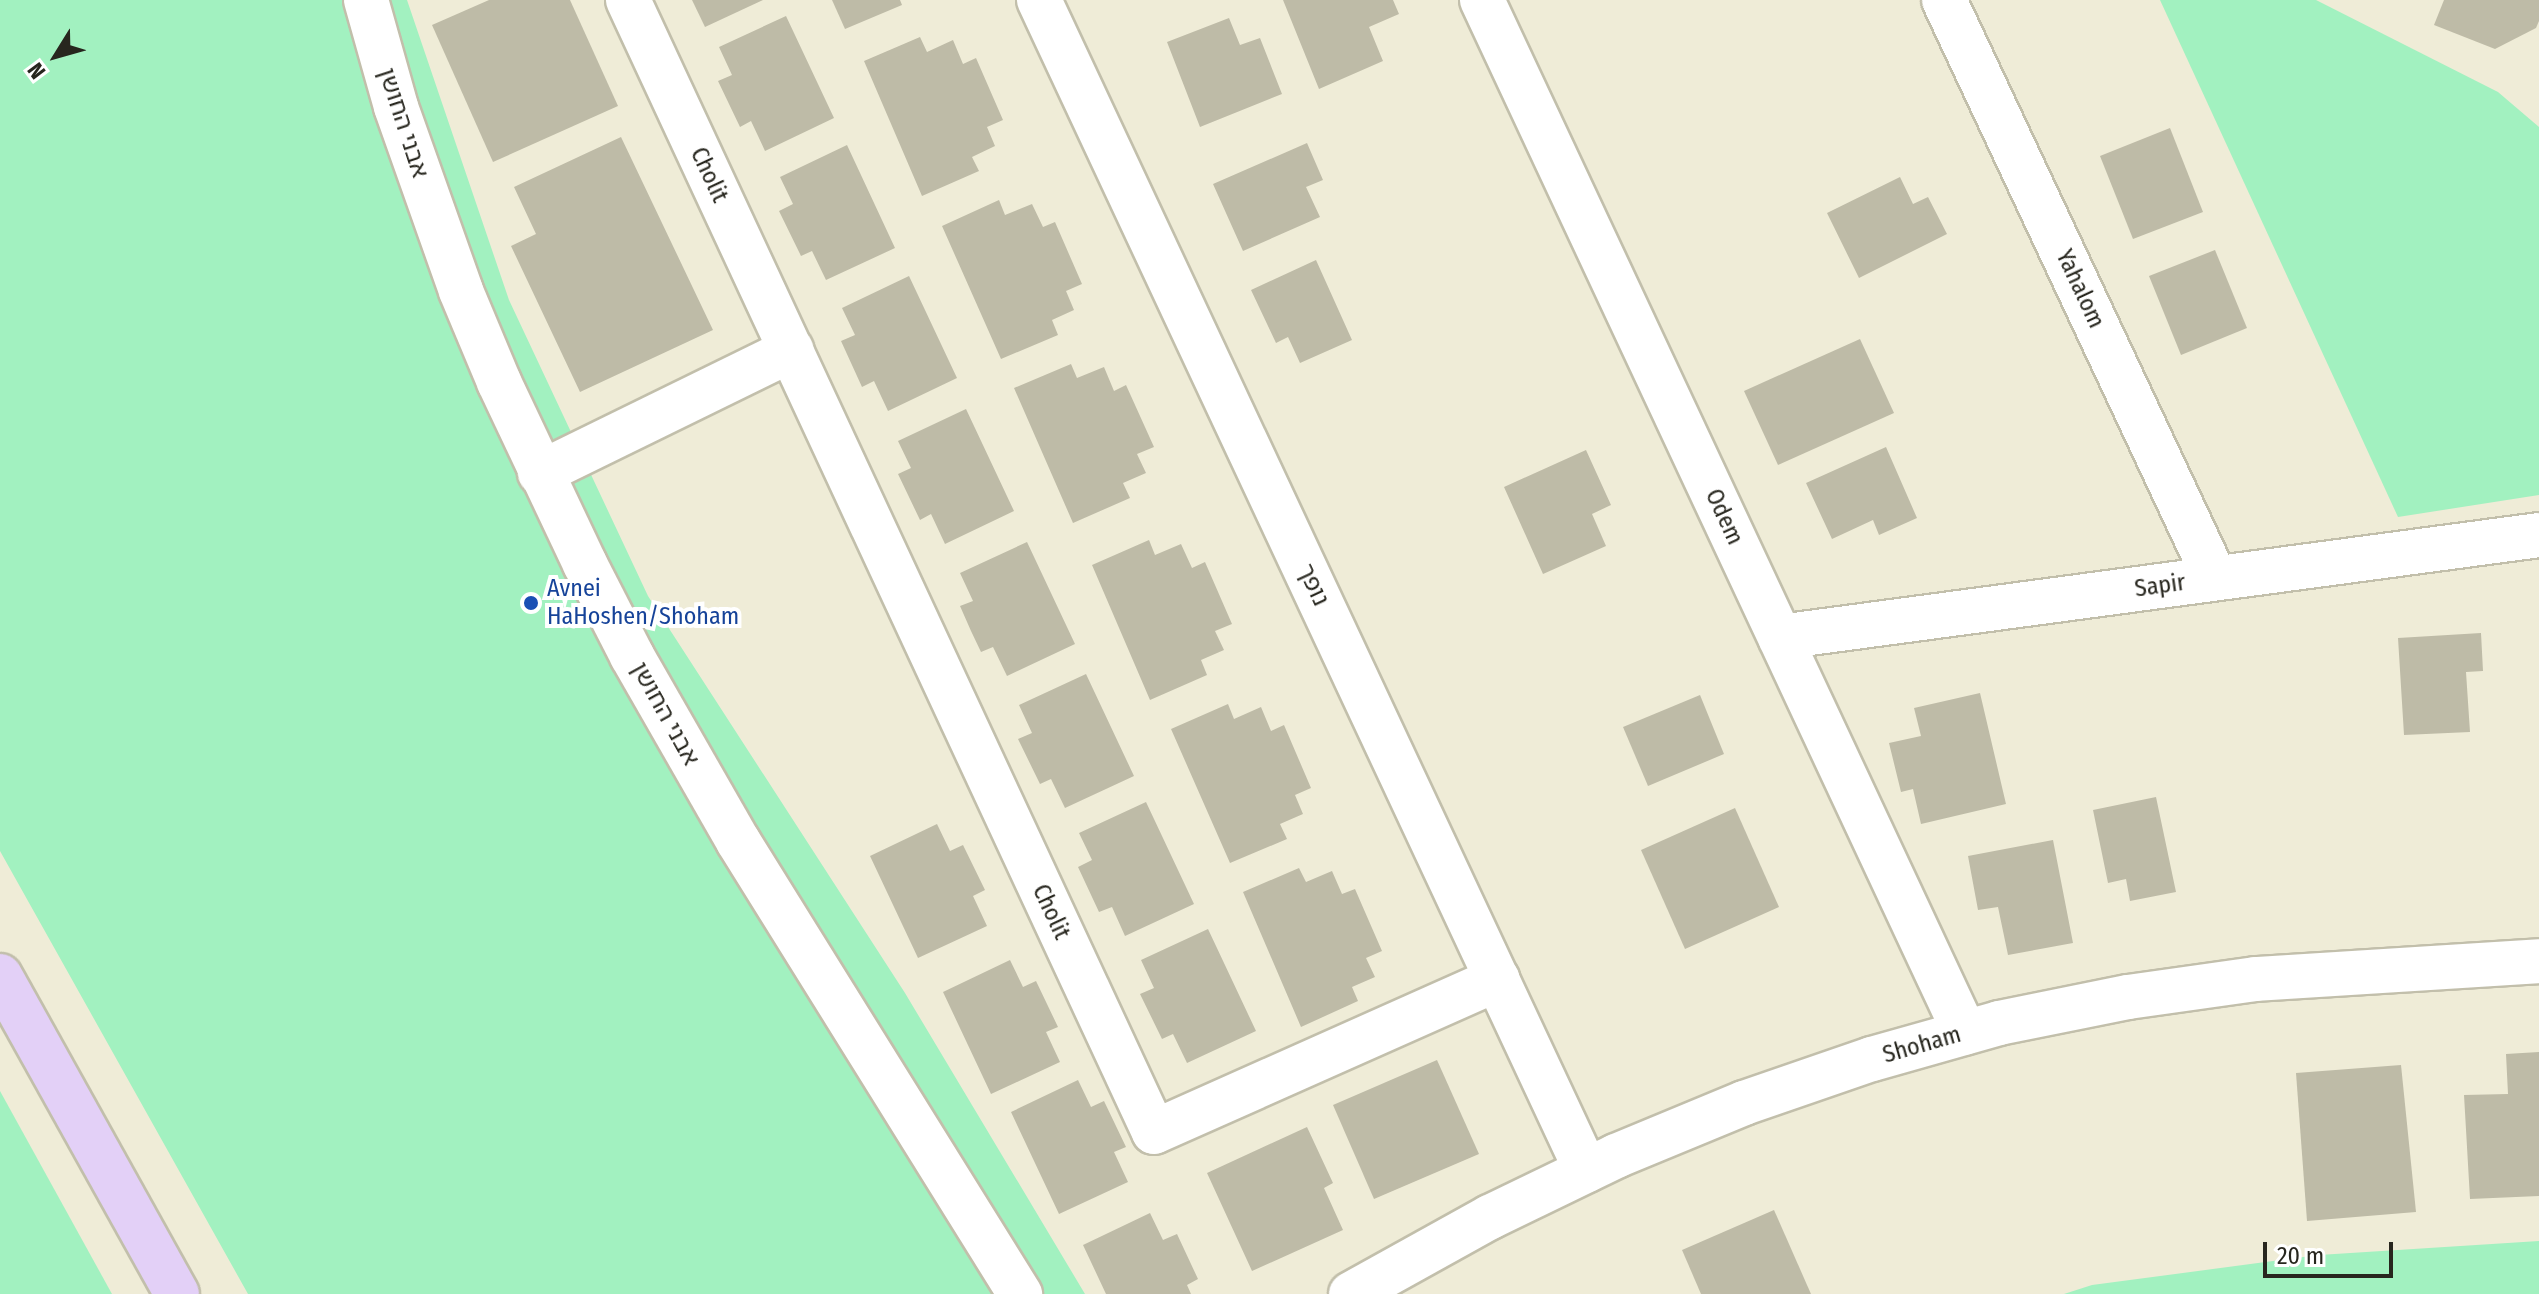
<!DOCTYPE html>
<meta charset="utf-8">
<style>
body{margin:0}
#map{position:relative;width:2539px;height:1294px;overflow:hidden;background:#efecd7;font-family:"Fira Sans Condensed","Noto Sans Hebrew",sans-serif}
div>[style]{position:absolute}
.green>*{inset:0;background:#a2f1c0}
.building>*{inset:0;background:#bebba7}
.roads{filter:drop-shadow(2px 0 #c2bfab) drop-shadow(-2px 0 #c2bfab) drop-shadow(0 2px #c2bfab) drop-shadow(0 -2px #c2bfab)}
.minor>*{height:44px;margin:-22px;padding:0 22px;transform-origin:22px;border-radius:22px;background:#fff}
.major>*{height:44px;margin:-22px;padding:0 22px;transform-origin:22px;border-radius:22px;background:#e3d0f7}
.dots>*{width:22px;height:22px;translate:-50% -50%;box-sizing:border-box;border:4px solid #fff;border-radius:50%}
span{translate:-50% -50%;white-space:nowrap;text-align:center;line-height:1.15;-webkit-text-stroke:8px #fff;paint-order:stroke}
.street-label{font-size:24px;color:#27261e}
.transit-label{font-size:24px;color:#164399}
.left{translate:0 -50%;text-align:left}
.north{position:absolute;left:16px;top:16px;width:80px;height:80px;-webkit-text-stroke:6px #fff;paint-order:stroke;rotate:233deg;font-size:22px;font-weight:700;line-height:32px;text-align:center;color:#27261e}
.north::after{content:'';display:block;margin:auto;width:28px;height:36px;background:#27261e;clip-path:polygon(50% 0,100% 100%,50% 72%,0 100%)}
.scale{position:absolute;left:2263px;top:1242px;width:130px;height:36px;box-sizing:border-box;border:4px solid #27261e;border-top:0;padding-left:10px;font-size:24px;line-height:28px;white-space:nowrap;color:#27261e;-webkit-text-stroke:6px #fff;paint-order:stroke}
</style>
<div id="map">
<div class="green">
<div style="clip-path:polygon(0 0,407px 0,509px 300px,648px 596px,905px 993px,1085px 1294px,248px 1294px,0 851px)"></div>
<div style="clip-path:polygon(2160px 0,2316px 0,2498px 92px,2539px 127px,2539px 495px,2398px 517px)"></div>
<div style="clip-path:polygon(0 1091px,112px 1294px,0 1294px)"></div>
<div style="clip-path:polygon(2539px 1241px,2539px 1294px,2064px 1294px,2092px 1285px,2319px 1255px)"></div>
</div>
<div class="building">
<div style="clip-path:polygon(489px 0,570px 0,618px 106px,493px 162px,432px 25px)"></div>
<div style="clip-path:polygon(692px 0,763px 0,705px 27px)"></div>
<div style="clip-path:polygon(832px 0,900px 0,902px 5px,845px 29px)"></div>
<div style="clip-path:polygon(1283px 0,1393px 0,1399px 14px,1369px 27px,1383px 61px,1319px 89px)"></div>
<div style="clip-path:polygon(2444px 0,2539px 0,2539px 21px,2536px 28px,2495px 49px,2434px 25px)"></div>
<div style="clip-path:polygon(786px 16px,834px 118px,765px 151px,751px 121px,740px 127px,718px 81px,732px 75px,719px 47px)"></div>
<div style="clip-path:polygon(1229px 18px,1240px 45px,1260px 38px,1282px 94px,1200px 127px,1167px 42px)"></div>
<div style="clip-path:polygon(920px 37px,927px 52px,953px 40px,963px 64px,976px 58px,1003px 120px,987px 127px,995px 146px,972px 157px,979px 171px,922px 196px,864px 61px)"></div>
<div style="clip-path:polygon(2170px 128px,2203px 212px,2133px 239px,2100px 156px)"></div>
<div style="clip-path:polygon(621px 137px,713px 330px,580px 392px,511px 246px,536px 234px,514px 187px)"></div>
<div style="clip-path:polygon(1307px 143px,1323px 180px,1306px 187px,1320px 217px,1243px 251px,1213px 184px)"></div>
<div style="clip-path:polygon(847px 145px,895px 248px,826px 280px,812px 251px,801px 256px,779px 211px,793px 204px,780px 177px)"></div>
<div style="clip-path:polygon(1900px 177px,1913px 204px,1928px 197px,1947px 234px,1859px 278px,1827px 213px)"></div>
<div style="clip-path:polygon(999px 200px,1005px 215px,1032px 204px,1043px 227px,1055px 222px,1082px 284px,1066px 291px,1074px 310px,1052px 320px,1058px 335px,1001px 359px,942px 226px)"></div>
<div style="clip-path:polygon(2215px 250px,2247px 328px,2181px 355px,2149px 276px)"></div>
<div style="clip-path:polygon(1316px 260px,1352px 340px,1300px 363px,1288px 337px,1276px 343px,1251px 290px)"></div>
<div style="clip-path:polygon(909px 276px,957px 378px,888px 411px,874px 381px,862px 387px,841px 341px,855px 335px,842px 308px)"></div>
<div style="clip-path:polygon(1860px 339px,1894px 413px,1778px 465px,1744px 391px)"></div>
<div style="clip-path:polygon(1071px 364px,1077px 378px,1104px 367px,1114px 391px,1126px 385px,1154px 447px,1137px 454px,1146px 473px,1123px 483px,1130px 498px,1073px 523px,1014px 388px)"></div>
<div style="clip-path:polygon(966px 409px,1014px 511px,945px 544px,931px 514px,920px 520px,898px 474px,911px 468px,898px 441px)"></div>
<div style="clip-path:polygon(1886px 447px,1917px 518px,1879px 535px,1873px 520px,1832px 539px,1806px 483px)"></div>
<div style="clip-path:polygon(1586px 450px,1611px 505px,1592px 514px,1606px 546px,1543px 574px,1504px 487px)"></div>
<div style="clip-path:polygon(1149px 540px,1155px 555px,1181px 544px,1192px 568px,1205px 562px,1232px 624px,1215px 631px,1224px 650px,1201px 660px,1207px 675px,1150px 700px,1092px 565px)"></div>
<div style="clip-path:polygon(1027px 542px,1075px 644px,1007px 676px,993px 647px,981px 652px,971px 631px,960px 606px,973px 601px,960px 573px)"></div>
<div style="clip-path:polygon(2481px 633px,2483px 671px,2466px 672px,2470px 732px,2404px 735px,2398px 638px)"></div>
<div style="clip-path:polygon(1086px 674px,1134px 776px,1065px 808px,1051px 779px,1040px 784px,1018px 739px,1032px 733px,1019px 705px)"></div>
<div style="clip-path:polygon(1980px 693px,2006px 804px,1921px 824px,1913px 789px,1901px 792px,1889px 743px,1921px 736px,1914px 708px)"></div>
<div style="clip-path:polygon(1700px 695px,1724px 754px,1648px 786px,1623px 727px)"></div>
<div style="clip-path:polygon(1228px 704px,1234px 719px,1261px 707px,1271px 731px,1284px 725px,1311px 788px,1295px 795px,1303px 814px,1280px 824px,1287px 839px,1230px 863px,1171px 729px)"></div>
<div style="clip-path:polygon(2156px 797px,2176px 892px,2130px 901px,2126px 879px,2108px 883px,2093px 810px)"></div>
<div style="clip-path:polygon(1146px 802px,1194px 904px,1125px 936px,1112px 907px,1099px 912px,1078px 867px,1092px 860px,1079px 833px)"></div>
<div style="clip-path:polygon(1735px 808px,1779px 907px,1685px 949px,1641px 850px)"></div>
<div style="clip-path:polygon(937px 824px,950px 851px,963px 845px,985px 890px,973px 896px,987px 926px,918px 958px,870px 856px)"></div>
<div style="clip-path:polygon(2053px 840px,2073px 943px,2008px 955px,1998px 907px,1978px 910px,1968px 856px)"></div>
<div style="clip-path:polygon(1299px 868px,1306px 882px,1332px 871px,1342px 894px,1355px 889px,1382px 951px,1366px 958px,1375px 977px,1352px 987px,1358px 1001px,1301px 1027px,1243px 892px)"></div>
<div style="clip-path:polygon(1208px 929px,1256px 1031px,1187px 1063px,1173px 1034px,1162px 1039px,1140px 994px,1154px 988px,1141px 960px)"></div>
<div style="clip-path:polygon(1010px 960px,1023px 987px,1036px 981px,1058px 1027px,1046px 1032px,1060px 1062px,991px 1094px,943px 992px)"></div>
<div style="clip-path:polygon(2539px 1052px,2539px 1196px,2470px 1199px,2464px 1095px,2508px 1094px,2506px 1054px)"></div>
<div style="clip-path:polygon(1437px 1060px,1479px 1154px,1374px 1199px,1333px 1105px)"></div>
<div style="clip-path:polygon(2401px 1065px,2416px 1212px,2307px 1221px,2296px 1073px)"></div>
<div style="clip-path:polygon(1078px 1080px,1091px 1107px,1104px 1101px,1126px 1147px,1114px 1152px,1128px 1182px,1059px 1214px,1011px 1112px)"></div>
<div style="clip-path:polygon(1307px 1127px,1333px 1183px,1324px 1188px,1343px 1230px,1252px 1271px,1207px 1173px)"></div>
<div style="clip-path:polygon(1774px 1210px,1811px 1294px,1701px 1294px,1682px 1250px)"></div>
<div style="clip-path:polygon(1150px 1213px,1163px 1240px,1177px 1234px,1198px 1279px,1187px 1285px,1191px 1294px,1106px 1294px,1083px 1245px)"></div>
</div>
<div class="roads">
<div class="minor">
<div style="left:366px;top:0;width:111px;rotate:74.3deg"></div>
<div style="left:396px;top:107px;width:195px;rotate:70.5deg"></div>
<div style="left:461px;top:291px;width:99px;rotate:67.3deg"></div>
<div style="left:499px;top:382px;width:201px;rotate:64.7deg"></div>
<div style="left:585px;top:564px;width:103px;rotate:62.9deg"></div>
<div style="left:632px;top:656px;width:213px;rotate:60.2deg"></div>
<div style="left:738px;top:841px;width:534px;rotate:58.1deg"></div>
<div style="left:628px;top:0;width:1248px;rotate:65.08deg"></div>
<div style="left:1154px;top:1132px;width:376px;rotate:-24deg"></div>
<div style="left:1039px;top:0;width:1292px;rotate:64.94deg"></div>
<div style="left:1482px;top:0;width:1140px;rotate:64.94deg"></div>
<div style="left:1944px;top:0;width:638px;rotate:64.88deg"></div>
<div style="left:540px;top:473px;width:280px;rotate:-26.1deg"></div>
<div style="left:1780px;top:637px;width:766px;rotate:-7.65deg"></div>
<div style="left:1351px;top:1294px;width:159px;rotate:-29deg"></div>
<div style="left:1490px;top:1217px;width:140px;rotate:-25.8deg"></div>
<div style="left:1616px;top:1156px;width:139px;rotate:-22.5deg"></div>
<div style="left:1744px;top:1103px;width:135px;rotate:-19deg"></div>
<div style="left:1872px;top:1059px;width:132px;rotate:-15.8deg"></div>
<div style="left:1999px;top:1023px;width:132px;rotate:-11.4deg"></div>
<div style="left:2128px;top:997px;width:129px;rotate:-8deg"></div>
<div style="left:2256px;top:979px;width:284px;rotate:-3.6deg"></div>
</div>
<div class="major">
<div style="left:0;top:976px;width:364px;rotate:60.9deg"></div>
</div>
</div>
<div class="dots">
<div style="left:531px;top:603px;background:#1a4fb4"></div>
</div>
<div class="street-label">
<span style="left:403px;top:123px;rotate:72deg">אבני החושן</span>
<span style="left:709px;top:175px;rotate:65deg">Cholit</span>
<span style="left:2080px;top:289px;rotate:65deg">Yahalom</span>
<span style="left:1724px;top:517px;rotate:65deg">Odem</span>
<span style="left:1313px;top:585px;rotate:65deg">נופך</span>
<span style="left:2160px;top:586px;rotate:-8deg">Sapir</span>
<span style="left:665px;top:714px;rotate:61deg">אבני החושן</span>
<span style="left:1051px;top:912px;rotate:65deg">Cholit</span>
<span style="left:1922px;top:1045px;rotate:-16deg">Shoham</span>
</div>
<div class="transit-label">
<span class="left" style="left:547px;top:603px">Avnei<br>HaHoshen/Shoham</span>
</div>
<div class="north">N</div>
<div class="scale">20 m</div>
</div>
